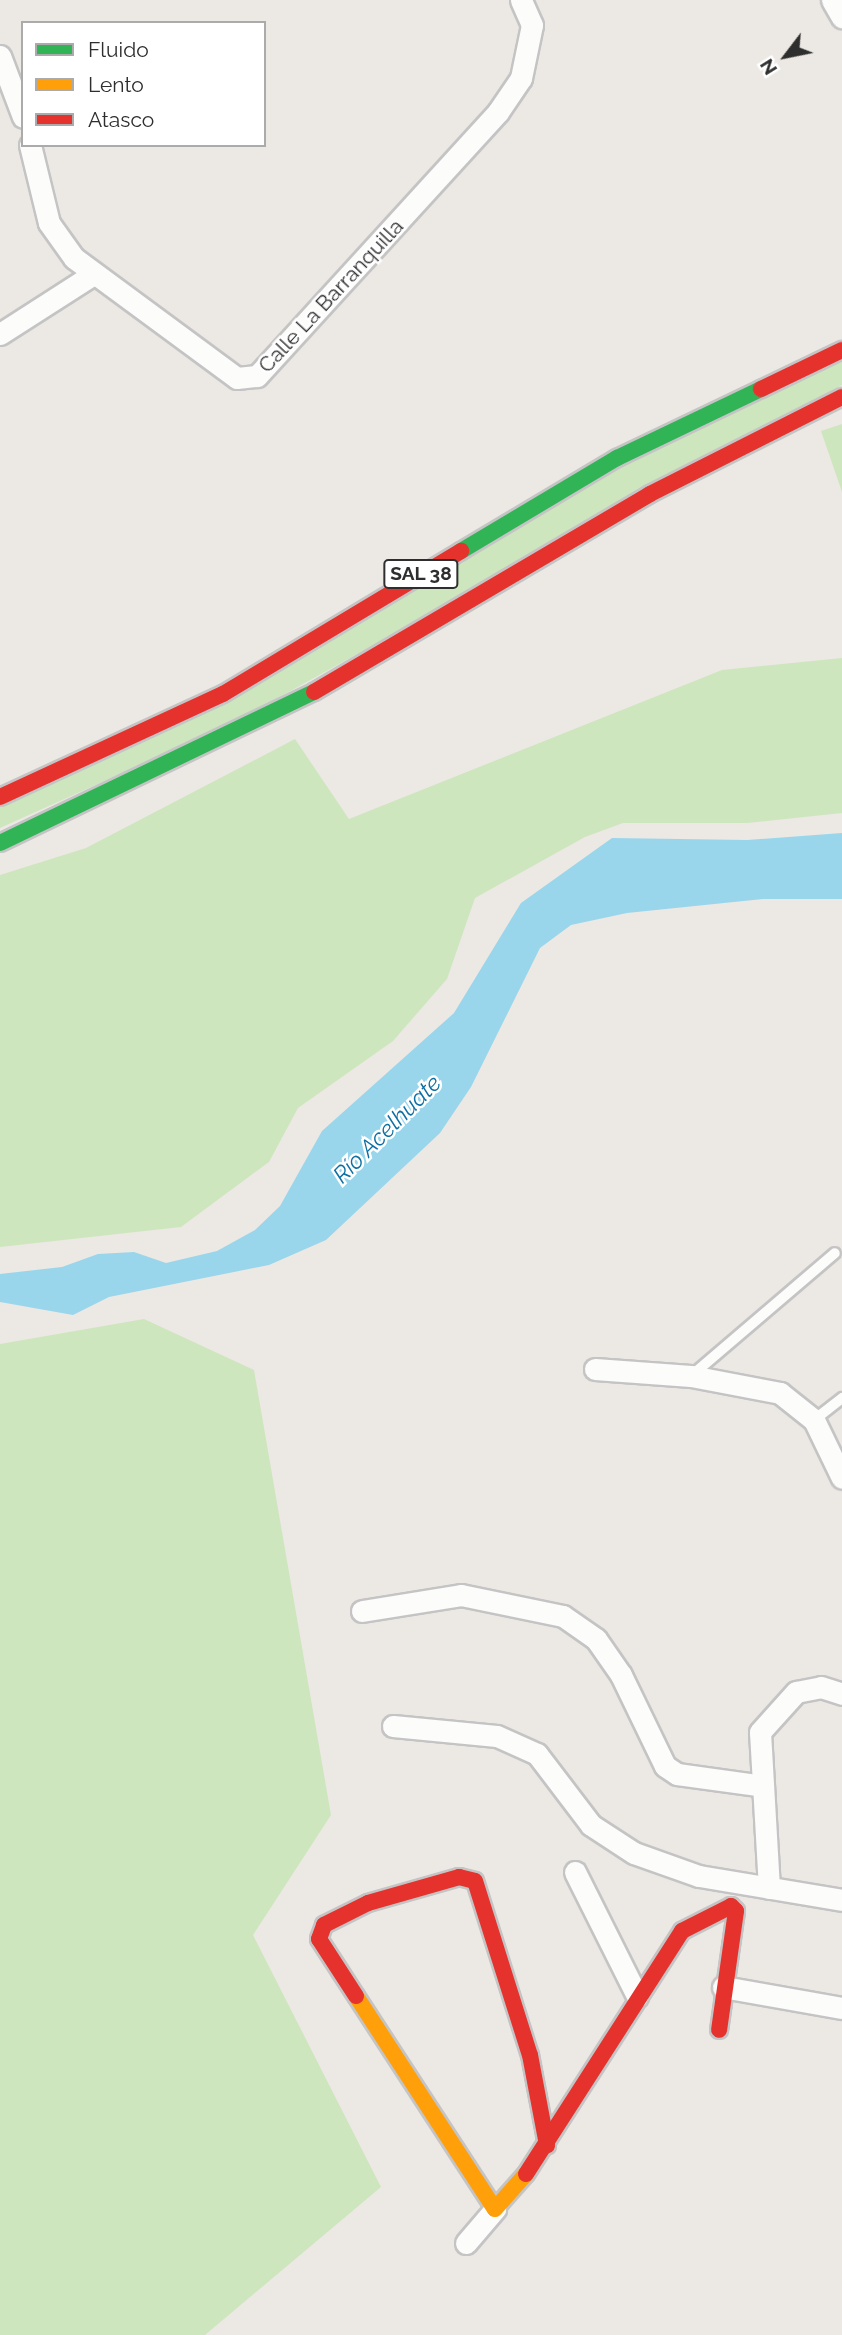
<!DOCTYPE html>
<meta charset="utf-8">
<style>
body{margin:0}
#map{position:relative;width:842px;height:2335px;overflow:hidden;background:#ece8e4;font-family:Raleway,sans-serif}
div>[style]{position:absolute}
.green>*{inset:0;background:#cee6be}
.water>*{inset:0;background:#99d6ec}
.roads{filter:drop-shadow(2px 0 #c5c4c5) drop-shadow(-2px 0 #c5c4c5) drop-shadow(0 2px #c5c4c5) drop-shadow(0 -2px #c5c4c5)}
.lane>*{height:10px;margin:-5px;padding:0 5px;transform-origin:5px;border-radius:5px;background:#fcfcfb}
.street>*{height:21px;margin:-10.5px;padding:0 10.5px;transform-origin:10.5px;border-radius:10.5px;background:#fcfcfb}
.fast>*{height:16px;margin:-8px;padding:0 8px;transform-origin:8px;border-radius:8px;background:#30b455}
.slow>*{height:16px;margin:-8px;padding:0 8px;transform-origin:8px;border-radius:8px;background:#ff9f0a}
.jam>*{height:16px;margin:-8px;padding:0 8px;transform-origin:8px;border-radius:8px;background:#e5322d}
span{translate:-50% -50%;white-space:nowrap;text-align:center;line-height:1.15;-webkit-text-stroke:5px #fff;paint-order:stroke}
.shield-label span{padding:2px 5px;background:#fff;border:2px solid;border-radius:5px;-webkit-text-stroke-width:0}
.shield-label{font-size:19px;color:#2e2e2e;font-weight:700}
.street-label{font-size:21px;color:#2e2e2e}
.water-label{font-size:23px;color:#0d6fa3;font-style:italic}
.legend{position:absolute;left:21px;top:21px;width:245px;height:126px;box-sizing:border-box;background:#fff;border:2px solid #ababab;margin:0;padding:9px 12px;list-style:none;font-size:21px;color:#2e2e2e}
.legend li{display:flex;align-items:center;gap:14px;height:35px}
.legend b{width:35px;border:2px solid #ababab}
.north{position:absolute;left:751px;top:21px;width:70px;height:70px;-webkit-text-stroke:5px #fff;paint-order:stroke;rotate:238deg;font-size:19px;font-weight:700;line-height:28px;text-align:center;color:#2e2e2e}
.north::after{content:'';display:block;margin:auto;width:24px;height:32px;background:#2e2e2e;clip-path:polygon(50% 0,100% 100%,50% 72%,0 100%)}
</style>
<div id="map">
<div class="green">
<div style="clip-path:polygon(842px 361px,842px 385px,231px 724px,0 828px,0 806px,625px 465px)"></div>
<div style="clip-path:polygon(842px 424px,842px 492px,821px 431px)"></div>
<div style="clip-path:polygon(842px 658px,842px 813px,747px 823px,623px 823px,585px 837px,475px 898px,447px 979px,393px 1041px,298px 1108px,269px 1162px,181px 1227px,0 1247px,0 875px,86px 848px,295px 739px,349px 819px,722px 670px)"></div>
<div style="clip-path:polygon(144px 1319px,254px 1370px,331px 1815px,253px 1935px,381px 2187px,205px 2335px,0 2335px,0 1344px)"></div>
</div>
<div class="water">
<div style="clip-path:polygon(842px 833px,842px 899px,763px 899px,627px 913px,571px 925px,540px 948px,471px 1087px,440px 1133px,326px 1240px,269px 1265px,109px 1297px,73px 1315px,0 1302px,0 1274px,62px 1267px,98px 1254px,134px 1252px,166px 1263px,217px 1251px,255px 1230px,280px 1206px,322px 1131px,454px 1013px,521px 903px,612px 838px,747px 840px)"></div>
</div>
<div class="roads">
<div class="lane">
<div style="left:691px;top:1376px;width:189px;rotate:-40.5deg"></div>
<div style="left:814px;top:1420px;width:36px;rotate:-38deg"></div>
</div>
<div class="street">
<div style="left:832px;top:0;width:20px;rotate:60deg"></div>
<div style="left:0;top:56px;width:65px;rotate:69.3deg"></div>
<div style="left:30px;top:145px;width:80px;rotate:76.3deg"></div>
<div style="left:49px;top:223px;width:43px;rotate:54.5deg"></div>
<div style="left:74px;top:258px;width:202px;rotate:36.4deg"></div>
<div style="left:237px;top:378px;width:20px;rotate:-6deg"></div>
<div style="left:257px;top:376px;width:357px;rotate:-47.6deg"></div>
<div style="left:498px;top:112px;width:41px;rotate:-55.9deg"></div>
<div style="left:521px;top:78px;width:54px;rotate:-78.3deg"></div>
<div style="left:532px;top:25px;width:27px;rotate:-114deg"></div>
<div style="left:0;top:334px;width:109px;rotate:-32.7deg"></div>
<div style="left:595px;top:1369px;width:96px;rotate:4.2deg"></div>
<div style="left:691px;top:1376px;width:91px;rotate:10.8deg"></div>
<div style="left:780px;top:1393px;width:43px;rotate:38.5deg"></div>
<div style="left:814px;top:1420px;width:64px;rotate:64.2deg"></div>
<div style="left:362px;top:1611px;width:100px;rotate:-9.2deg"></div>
<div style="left:461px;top:1595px;width:104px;rotate:11.6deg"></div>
<div style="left:563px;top:1616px;width:40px;rotate:34.9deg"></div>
<div style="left:596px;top:1639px;width:44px;rotate:55.2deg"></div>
<div style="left:621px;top:1675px;width:101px;rotate:64.2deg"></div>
<div style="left:665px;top:1766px;width:14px;rotate:34deg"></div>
<div style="left:677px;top:1774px;width:87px;rotate:7.9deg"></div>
<div style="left:393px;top:1726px;width:104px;rotate:5.5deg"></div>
<div style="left:497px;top:1736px;width:44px;rotate:24.2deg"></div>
<div style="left:537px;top:1754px;width:89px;rotate:52.7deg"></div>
<div style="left:591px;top:1825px;width:51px;rotate:33.1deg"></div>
<div style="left:634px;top:1853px;width:69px;rotate:19.5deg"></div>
<div style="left:699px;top:1876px;width:145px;rotate:9.5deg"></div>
<div style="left:575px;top:1872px;width:139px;rotate:63.4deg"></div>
<div style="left:769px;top:1888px;width:156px;rotate:-93.3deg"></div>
<div style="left:760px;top:1732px;width:54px;rotate:-48deg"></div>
<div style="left:796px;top:1692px;width:25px;rotate:-11deg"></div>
<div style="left:821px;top:1687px;width:22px;rotate:18deg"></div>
<div style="left:723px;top:1987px;width:121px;rotate:10deg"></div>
<div style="left:466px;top:2243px;width:45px;rotate:-49.5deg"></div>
</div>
<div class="fast">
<div style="left:461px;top:551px;width:182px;rotate:-30.8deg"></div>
<div style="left:617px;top:458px;width:160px;rotate:-25.6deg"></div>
<div style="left:0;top:843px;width:348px;rotate:-25.7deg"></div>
</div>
<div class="slow">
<div style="left:356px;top:1996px;width:254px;rotate:56.9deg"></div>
<div style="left:495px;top:2209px;width:47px;rotate:-48.5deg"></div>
</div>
<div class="jam">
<div style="left:761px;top:389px;width:90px;rotate:-25.7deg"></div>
<div style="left:314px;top:692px;width:390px;rotate:-30.5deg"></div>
<div style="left:650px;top:494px;width:215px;rotate:-26.8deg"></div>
<div style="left:0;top:797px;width:246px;rotate:-24.8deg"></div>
<div style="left:223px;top:694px;width:278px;rotate:-31deg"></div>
<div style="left:356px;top:1996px;width:68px;rotate:-123deg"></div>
<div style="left:319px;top:1939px;width:15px;rotate:-70deg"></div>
<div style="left:324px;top:1925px;width:49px;rotate:-26.6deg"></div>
<div style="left:368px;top:1903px;width:95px;rotate:-15.9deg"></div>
<div style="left:459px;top:1877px;width:16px;rotate:14deg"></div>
<div style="left:475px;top:1881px;width:182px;rotate:72.5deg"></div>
<div style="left:530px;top:2055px;width:92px;rotate:79.3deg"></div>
<div style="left:526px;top:2174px;width:289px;rotate:-57.3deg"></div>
<div style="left:682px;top:1931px;width:55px;rotate:-27deg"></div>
<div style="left:731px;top:1906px;width:7px;rotate:45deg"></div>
<div style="left:736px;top:1911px;width:120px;rotate:98.1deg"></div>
</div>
</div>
<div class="shield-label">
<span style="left:421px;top:574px">SAL 38</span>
</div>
<div class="street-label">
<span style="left:331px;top:296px;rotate:-47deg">Calle La Barranquilla</span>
</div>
<div class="water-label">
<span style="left:387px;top:1129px;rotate:-45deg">Río Acelhuate</span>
</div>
<ul class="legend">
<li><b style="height:9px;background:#30b455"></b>Fluido</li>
<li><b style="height:9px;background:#ff9f0a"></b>Lento</li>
<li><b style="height:9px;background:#e5322d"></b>Atasco</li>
</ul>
<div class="north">N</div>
</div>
